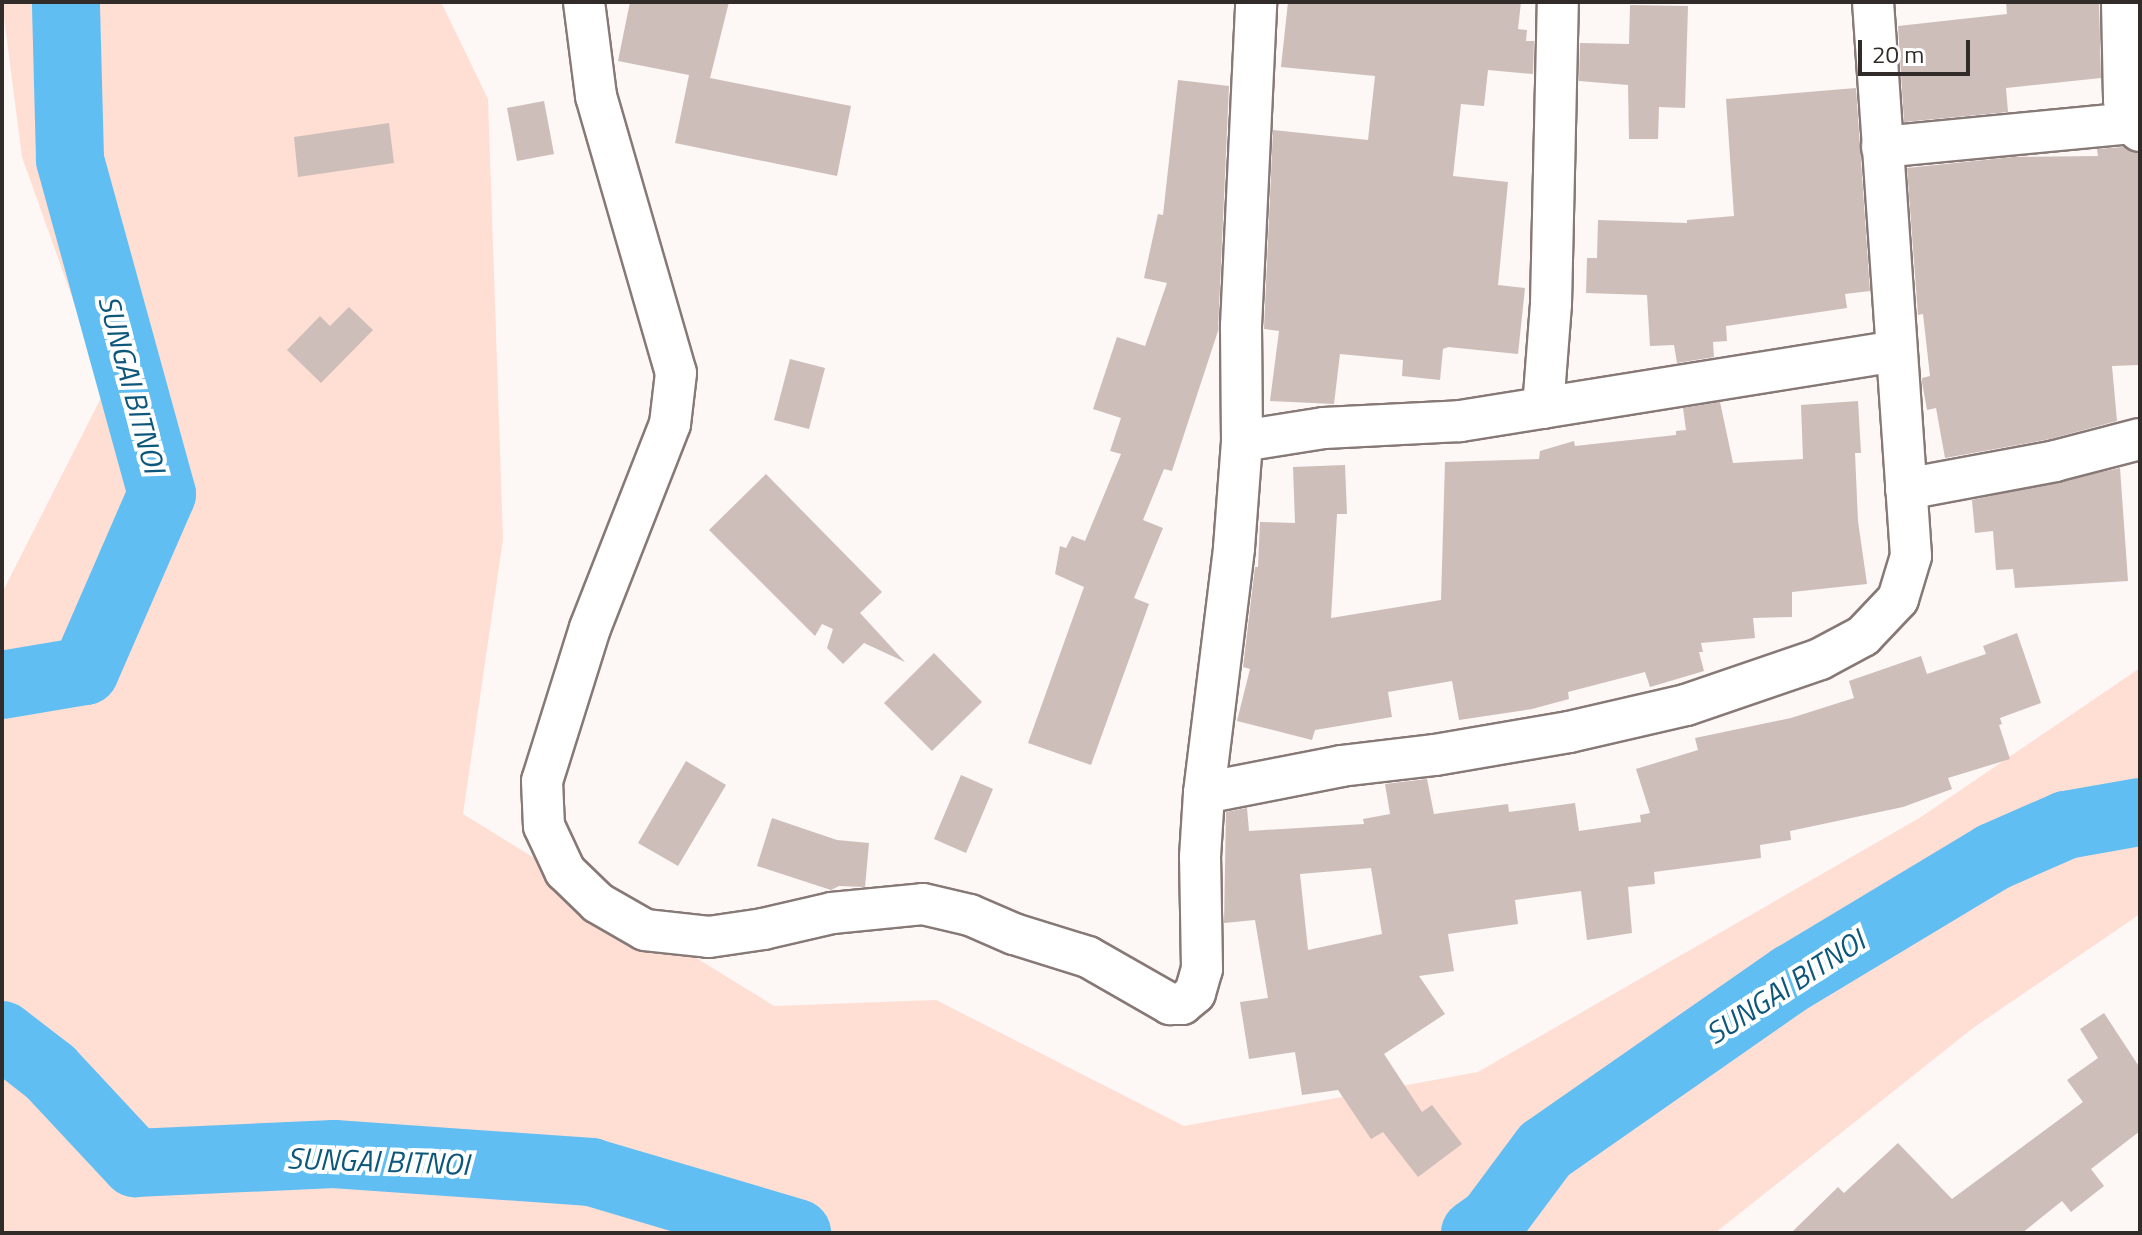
<!DOCTYPE html>
<style>
body{margin:0}
#map{position:relative;width:2142px;height:1235px;overflow:hidden;background:#fdf7f5;font-family:"Titillium Web",sans-serif}
div>[style]{position:absolute}
.green>*{inset:0;background:#ffded4}
.river>*{height:68px;margin:-34px;padding:0 34px;transform-origin:34px;border-radius:34px;background:#60bef3}
.building>*{inset:0;background:#cdbeba}
.roads{filter:drop-shadow(2px 0 #877976) drop-shadow(-2px 0 #877976) drop-shadow(0 2px #877976) drop-shadow(0 -2px #877976)}
.street>*{height:40px;margin:-20px;padding:0 20px;transform-origin:20px;border-radius:20px;background:#fff}
span{translate:-50% -50%;white-space:nowrap;text-align:center;line-height:1.15;-webkit-text-stroke:8px #fff;paint-order:stroke}
.water-label{font-size:30px;color:#0d577b;font-style:italic}
.frame{position:absolute;inset:0;border:4px solid #312b29;pointer-events:none}
.scale{position:absolute;left:1858px;top:40px;width:112px;height:36px;box-sizing:border-box;border:4px solid #312b29;border-top:0;padding-left:10px;font-size:24px;line-height:28px;white-space:nowrap;color:#312b29;-webkit-text-stroke:6px #fff;paint-order:stroke}
</style>
<div id="map">
<div class="green">
<div style="clip-path:polygon(2px 2px,441px 2px,488px 99px,503px 539px,463px 814px,774px 1006px,936px 1000px,1184px 1126px,1478px 1072px,1921px 817px,2140px 668px,2140px 914px,1973px 1028px,1715px 1233px,2px 1233px,2px 593px,105px 390px,22px 157px)"></div>
</div>
<div class="river">
<div style="left:2px;top:685px;width:84px;rotate:-9.6deg"></div>
<div style="left:85px;top:671px;width:193px;rotate:-66.5deg"></div>
<div style="left:162px;top:494px;width:347px;rotate:-105.4deg"></div>
<div style="left:70px;top:159px;width:157px;rotate:-91.5deg"></div>
<div style="left:2px;top:1035px;width:61px;rotate:37.6deg"></div>
<div style="left:50px;top:1072px;width:125px;rotate:47deg"></div>
<div style="left:135px;top:1163px;width:199px;rotate:-2.6deg"></div>
<div style="left:334px;top:1154px;width:258px;rotate:4deg"></div>
<div style="left:591px;top:1172px;width:215px;rotate:16.5deg"></div>
<div style="left:1475px;top:1233px;width:21px;rotate:-35deg"></div>
<div style="left:1492px;top:1221px;width:89px;rotate:-53.3deg"></div>
<div style="left:1545px;top:1150px;width:301px;rotate:-34.9deg"></div>
<div style="left:1792px;top:978px;width:235px;rotate:-31deg"></div>
<div style="left:1993px;top:857px;width:80px;rotate:-23.7deg"></div>
<div style="left:2066px;top:825px;width:75px;rotate:-10deg"></div>
</div>
<div class="building">
<div style="clip-path:polygon(630px 2px,729px 2px,710px 78px,851px 106px,837px 176px,675px 143px,689px 75px,618px 61px)"></div>
<div style="clip-path:polygon(1288px 2px,1521px 2px,1518px 29px,1527px 30px,1526px 41px,1534px 41px,1533px 74px,1488px 70px,1484px 106px,1461px 104px,1453px 176px,1508px 182px,1498px 285px,1525px 288px,1518px 354px,1448px 347px,1443px 349px,1440px 380px,1402px 376px,1403px 360px,1340px 354px,1334px 404px,1270px 401px,1279px 331px,1264px 329px,1273px 130px,1368px 140px,1375px 76px,1281px 67px)"></div>
<div style="clip-path:polygon(2006px 2px,2099px 2px,2101px 78px,2006px 88px,2008px 112px,1904px 122px,1898px 26px,2007px 14px)"></div>
<div style="clip-path:polygon(1630px 5px,1688px 6px,1685px 108px,1659px 107px,1658px 139px,1629px 139px,1628px 85px,1579px 81px,1580px 43px,1629px 44px)"></div>
<div style="clip-path:polygon(1178px 80px,1229px 86px,1218px 331px,1172px 471px,1164px 469px,1143px 520px,1163px 528px,1134px 598px,1149px 604px,1091px 765px,1028px 743px,1084px 587px,1055px 574px,1060px 546px,1066px 548px,1072px 536px,1085px 541px,1121px 454px,1110px 451px,1121px 418px,1093px 409px,1117px 337px,1145px 346px,1167px 283px,1144px 278px,1158px 214px,1163px 215px)"></div>
<div style="clip-path:polygon(1856px 88px,1870px 291px,1845px 294px,1847px 308px,1726px 326px,1727px 341px,1713px 342px,1714px 357px,1677px 363px,1674px 345px,1650px 346px,1647px 295px,1586px 293px,1587px 258px,1597px 258px,1598px 220px,1687px 223px,1687px 220px,1734px 216px,1726px 99px)"></div>
<div style="clip-path:polygon(544px 101px,554px 154px,517px 161px,507px 108px)"></div>
<div style="clip-path:polygon(389px 123px,394px 163px,298px 177px,294px 137px)"></div>
<div style="clip-path:polygon(2123px 147px,2139px 154px,2138px 365px,2112px 366px,2117px 421px,2050px 439px,1945px 458px,1936px 408px,1927px 410px,1922px 382px,1922px 378px,1930px 376px,1923px 314px,1918px 315px,1907px 168px,2013px 157px,2098px 156px,2097px 149px)"></div>
<div style="clip-path:polygon(349px 307px,373px 330px,321px 383px,287px 350px,320px 316px,330px 326px)"></div>
<div style="clip-path:polygon(790px 359px,825px 368px,809px 429px,774px 420px)"></div>
<div style="clip-path:polygon(1858px 401px,1861px 453px,1855px 453px,1858px 521px,1867px 584px,1792px 592px,1792px 617px,1753px 618px,1755px 638px,1701px 643px,1703px 652px,1699px 652px,1704px 671px,1650px 687px,1645px 672px,1568px 692px,1569px 699px,1532px 709px,1459px 720px,1452px 681px,1388px 692px,1392px 717px,1315px 730px,1312px 740px,1237px 721px,1250px 669px,1243px 667px,1255px 567px,1258px 567px,1260px 522px,1295px 523px,1293px 467px,1345px 465px,1347px 514px,1337px 514px,1331px 618px,1441px 600px,1445px 462px,1539px 459px,1540px 451px,1574px 441px,1575px 446px,1676px 435px,1676px 431px,1686px 430px,1683px 408px,1720px 402px,1733px 463px,1803px 459px,1801px 405px)"></div>
<div style="clip-path:polygon(2120px 468px,2128px 581px,2015px 588px,2013px 569px,1996px 570px,1993px 531px,1975px 533px,1972px 500px)"></div>
<div style="clip-path:polygon(766px 474px,882px 592px,860px 613px,905px 662px,864px 643px,843px 664px,827px 648px,833px 629px,822px 624px,815px 636px,709px 530px)"></div>
<div style="clip-path:polygon(evenodd,2017px 633px,2041px 703px,2000px 718px,2002px 724px,1999px 725px,2010px 759px,1948px 778px,1952px 789px,1903px 807px,1790px 831px,1791px 840px,1760px 845px,1761px 858px,1654px 872px,1655px 884px,1628px 887px,1632px 933px,1587px 940px,1581px 891px,1515px 900px,1518px 924px,1448px 934px,1454px 971px,1419px 976px,1445px 1014px,1384px 1054px,1422px 1112px,1432px 1105px,1462px 1144px,1418px 1177px,1383px 1132px,1371px 1139px,1338px 1090px,1302px 1095px,1295px 1052px,1249px 1059px,1240px 1002px,1268px 998px,1255px 920px,1224px 923px,1226px 812px,1247px 808px,1249px 831px,1364px 824px,1363px 819px,1390px 814px,1385px 784px,1427px 779px,1434px 814px,1508px 804px,1509px 812px,1575px 803px,1579px 831px,1641px 822px,1640px 815px,1650px 813px,1636px 769px,1698px 750px,1695px 738px,1791px 718px,1854px 698px,1849px 681px,1921px 656px,1927px 674px,1986px 654px,1983px 646px,2017px 633px,1371px 868px,1382px 934px,1308px 950px,1300px 874px,1371px 868px)"></div>
<div style="clip-path:polygon(934px 653px,982px 702px,932px 751px,884px 703px)"></div>
<div style="clip-path:polygon(686px 761px,726px 785px,678px 866px,638px 843px)"></div>
<div style="clip-path:polygon(961px 775px,993px 789px,966px 853px,934px 839px)"></div>
<div style="clip-path:polygon(772px 818px,837px 840px,869px 843px,865px 887px,839px 886px,831px 890px,757px 866px)"></div>
<div style="clip-path:polygon(2104px 1013px,2140px 1068px,2140px 1131px,2091px 1169px,2104px 1186px,2071px 1212px,2062px 1201px,2022px 1233px,1791px 1233px,1838px 1187px,1844px 1193px,1898px 1143px,1952px 1199px,2083px 1102px,2067px 1080px,2098px 1058px,2080px 1029px)"></div>
</div>
<div class="roads">
<div class="street">
<div style="left:584px;top:2px;width:95px;rotate:82.7deg"></div>
<div style="left:596px;top:96px;width:288px;rotate:73.9deg"></div>
<div style="left:676px;top:373px;width:51px;rotate:96.7deg"></div>
<div style="left:670px;top:424px;width:219px;rotate:111.4deg"></div>
<div style="left:590px;top:628px;width:160px;rotate:107.4deg"></div>
<div style="left:542px;top:781px;width:45px;rotate:87.5deg"></div>
<div style="left:544px;top:826px;width:50px;rotate:65deg"></div>
<div style="left:565px;top:871px;width:46px;rotate:44.1deg"></div>
<div style="left:598px;top:903px;width:54px;rotate:29.9deg"></div>
<div style="left:645px;top:930px;width:64px;rotate:6.2deg"></div>
<div style="left:709px;top:937px;width:55px;rotate:-8.4deg"></div>
<div style="left:763px;top:929px;width:71px;rotate:-13.1deg"></div>
<div style="left:832px;top:913px;width:91px;rotate:-5.6deg"></div>
<div style="left:923px;top:904px;width:48px;rotate:13.2deg"></div>
<div style="left:970px;top:915px;width:48px;rotate:23.4deg"></div>
<div style="left:1014px;top:934px;width:77px;rotate:17.3deg"></div>
<div style="left:1088px;top:957px;width:95px;rotate:29.8deg"></div>
<div style="left:1170px;top:1004px;width:12px"></div>
<div style="left:1182px;top:1004px;width:17px;rotate:-40deg"></div>
<div style="left:1195px;top:993px;width:25px;rotate:-74deg"></div>
<div style="left:1202px;top:969px;width:112px;rotate:-91deg"></div>
<div style="left:1200px;top:857px;width:64px;rotate:-86.4deg"></div>
<div style="left:1204px;top:793px;width:247px;rotate:-83deg"></div>
<div style="left:1234px;top:548px;width:107px;rotate:-85.7deg"></div>
<div style="left:1242px;top:441px;width:115px;rotate:-90.5deg"></div>
<div style="left:1241px;top:326px;width:324px;rotate:-87.3deg"></div>
<div style="left:2122px;top:2px;width:98px;rotate:88.8deg"></div>
<div style="left:2124px;top:100px;width:24px;rotate:75deg"></div>
<div style="left:2130px;top:123px;width:13px;rotate:39deg"></div>
<div style="left:1882px;top:147px;width:249px;rotate:-5.5deg"></div>
<div style="left:1543px;top:408px;width:104px;rotate:-85.6deg"></div>
<div style="left:1551px;top:304px;width:302px;rotate:-88.7deg"></div>
<div style="left:1242px;top:441px;width:83px;rotate:-9deg"></div>
<div style="left:1324px;top:428px;width:136px;rotate:-2.9deg"></div>
<div style="left:1460px;top:421px;width:441px;rotate:-9.1deg"></div>
<div style="left:1906px;top:489px;width:152px;rotate:-10.6deg"></div>
<div style="left:2055px;top:461px;width:88px;rotate:-14.5deg"></div>
<div style="left:1204px;top:793px;width:140px;rotate:-11.1deg"></div>
<div style="left:1341px;top:766px;width:95px;rotate:-6.7deg"></div>
<div style="left:1435px;top:755px;width:136px;rotate:-9.7deg"></div>
<div style="left:1569px;top:732px;width:120px;rotate:-13deg"></div>
<div style="left:1686px;top:705px;width:142px;rotate:-18.9deg"></div>
<div style="left:1820px;top:659px;width:49px;rotate:-28.1deg"></div>
<div style="left:1863px;top:636px;width:51px;rotate:-46.6deg"></div>
<div style="left:1898px;top:599px;width:45px;rotate:-73.2deg"></div>
<div style="left:1911px;top:556px;width:555px;rotate:-93.92deg"></div>
</div>
</div>
<div class="water-label">
<span style="left:132px;top:384px;rotate:75deg">SUNGAI BITNOI</span>
<span style="left:1785px;top:987px;rotate:-33deg">SUNGAI BITNOI</span>
<span style="left:378px;top:1161px;rotate:2deg">SUNGAI BITNOI</span>
</div>
<div class="frame"></div>
<div class="scale">20 m</div>
</div>
